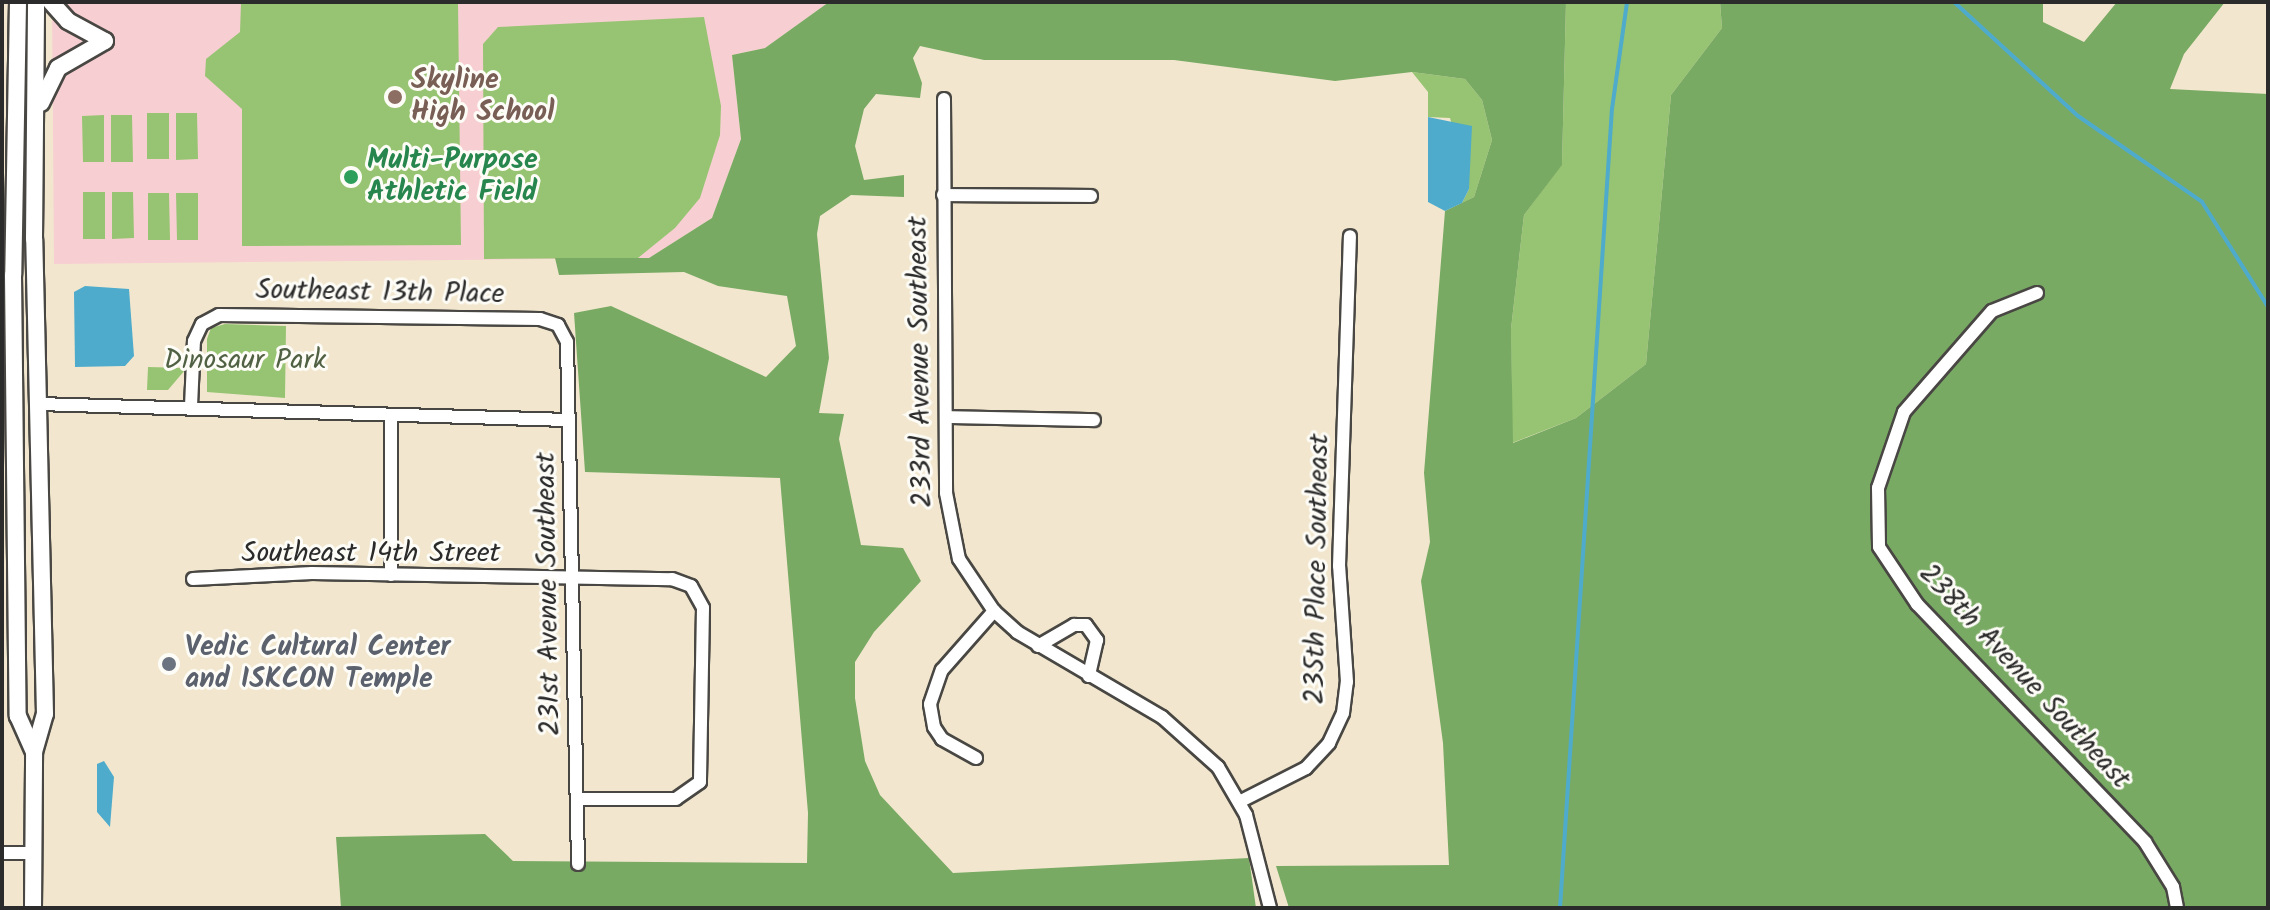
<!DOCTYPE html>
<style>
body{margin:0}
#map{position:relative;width:2270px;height:910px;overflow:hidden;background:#f2e7ce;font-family:Kalam,sans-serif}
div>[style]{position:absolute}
.built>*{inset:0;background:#f7cfd2}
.green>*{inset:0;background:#97c472}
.forest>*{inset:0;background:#79aa64}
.water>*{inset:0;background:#4eabcc}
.stream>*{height:4px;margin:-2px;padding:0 2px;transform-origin:2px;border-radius:2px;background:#4eabcc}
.roads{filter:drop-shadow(2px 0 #494743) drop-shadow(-2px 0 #494743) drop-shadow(0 2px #494743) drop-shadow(0 -2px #494743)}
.minor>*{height:12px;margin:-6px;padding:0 6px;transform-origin:6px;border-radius:6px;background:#fff}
.secondary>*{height:16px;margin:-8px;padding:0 8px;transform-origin:8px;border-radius:8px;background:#fff}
.dots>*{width:22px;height:22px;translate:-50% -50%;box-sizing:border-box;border:4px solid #fdfcf7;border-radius:50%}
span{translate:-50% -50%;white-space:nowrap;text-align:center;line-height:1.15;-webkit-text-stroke:6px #fdfcf7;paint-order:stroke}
.education-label{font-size:28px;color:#785e54;font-weight:700}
.left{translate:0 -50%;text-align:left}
.leisure-label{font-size:28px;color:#27864d;font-weight:700}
.street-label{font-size:28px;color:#2b2b2b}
.park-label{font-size:28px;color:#516144}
.worship-label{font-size:28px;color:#5b616d;font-weight:700}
.frame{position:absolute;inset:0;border:4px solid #2b2b2b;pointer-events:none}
</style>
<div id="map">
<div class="built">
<div style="clip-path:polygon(52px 2px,829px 2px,765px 48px,732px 55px,741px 139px,712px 218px,649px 258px,54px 264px)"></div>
</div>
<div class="green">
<div style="clip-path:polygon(241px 2px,458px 2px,461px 245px,242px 246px,242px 109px,205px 76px,206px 59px,240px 32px)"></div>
<div style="clip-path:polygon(1566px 2px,1720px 2px,1722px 28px,1671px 95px,1646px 364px,1576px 418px,1512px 443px,1511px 329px,1524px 215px,1562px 164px)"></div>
<div style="clip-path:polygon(704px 17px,721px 106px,720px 135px,700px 198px,675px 228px,638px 258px,484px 259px,483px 44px,498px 27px)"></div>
<div style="clip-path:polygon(1412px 72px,1465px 79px,1482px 100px,1492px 140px,1474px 197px,1462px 203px,1469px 189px,1450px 118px,1428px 117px,1428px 92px)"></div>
<div style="clip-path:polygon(147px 113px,169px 113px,169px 159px,147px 159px)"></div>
<div style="clip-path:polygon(176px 113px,197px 113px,198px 159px,176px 160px)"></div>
<div style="clip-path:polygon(104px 115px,104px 162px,83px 162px,82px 116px)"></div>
<div style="clip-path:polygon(111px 115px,132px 115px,133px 162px,111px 162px)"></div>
<div style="clip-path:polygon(83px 192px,105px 192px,105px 239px,83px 239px)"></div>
<div style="clip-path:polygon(112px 192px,133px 192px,134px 238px,112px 239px)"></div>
<div style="clip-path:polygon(148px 193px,169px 193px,170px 240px,148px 240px)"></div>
<div style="clip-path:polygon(176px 193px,198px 193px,198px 240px,177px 240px)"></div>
<div style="clip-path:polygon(225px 324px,286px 326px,285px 398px,207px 392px,207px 339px,211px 328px)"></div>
<div style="clip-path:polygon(148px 367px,185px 368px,185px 370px,168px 390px,147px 390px)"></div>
</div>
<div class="forest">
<div style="clip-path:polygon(829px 2px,1566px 2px,1562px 165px,1524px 215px,1511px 329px,1513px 443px,1576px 418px,1646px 364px,1671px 95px,1722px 28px,1720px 2px,2043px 2px,2043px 22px,2084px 42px,2117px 2px,2225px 2px,2184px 54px,2170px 89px,2268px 94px,2268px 908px,1289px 908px,1276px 866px,1449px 865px,1443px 743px,1421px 581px,1430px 542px,1424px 473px,1445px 211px,1474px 197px,1492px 140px,1482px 100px,1465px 79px,1412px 72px,1335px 81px,1174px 60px,984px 60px,920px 46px,913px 58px,922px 83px,920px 98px,876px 94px,864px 109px,855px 146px,864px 180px,904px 175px,904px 197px,851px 195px,820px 216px,817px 234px,829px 358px,819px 413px,844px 414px,839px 439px,861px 545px,903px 548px,921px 581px,874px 632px,855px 662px,855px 698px,865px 761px,880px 795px,953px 873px,1249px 858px,1256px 908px,341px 908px,336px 837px,485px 834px,513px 861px,807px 863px,808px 813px,780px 478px,585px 472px,574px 313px,611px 306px,766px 377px,796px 346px,787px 296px,718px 286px,684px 272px,559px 275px,555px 258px,649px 258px,712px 218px,741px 139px,732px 55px,765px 48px)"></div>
</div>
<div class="water">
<div style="clip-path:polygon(1428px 117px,1472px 126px,1469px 189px,1462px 203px,1445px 211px,1428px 202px)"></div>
<div style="clip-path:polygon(85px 286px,129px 289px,134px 356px,125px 366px,75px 367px,74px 292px)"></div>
<div style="clip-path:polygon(104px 761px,114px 777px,110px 827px,97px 812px,97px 764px)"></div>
</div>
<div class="stream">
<div style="left:1954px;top:2px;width:168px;rotate:42.6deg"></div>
<div style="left:2078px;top:116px;width:151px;rotate:34.7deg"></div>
<div style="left:2202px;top:202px;width:124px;rotate:57.8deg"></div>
<div style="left:1560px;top:908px;width:801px;rotate:-86.28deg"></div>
<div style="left:1612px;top:109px;width:108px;rotate:-82deg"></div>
</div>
<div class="roads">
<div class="minor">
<div style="left:944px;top:99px;width:394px;rotate:89.7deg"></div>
<div style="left:946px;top:493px;width:67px;rotate:78.9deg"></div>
<div style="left:959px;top:559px;width:63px;rotate:56.1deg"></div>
<div style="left:994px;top:611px;width:31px;rotate:42deg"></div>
<div style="left:1017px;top:632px;width:168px;rotate:30.4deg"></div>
<div style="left:1162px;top:717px;width:75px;rotate:41.8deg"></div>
<div style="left:1218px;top:767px;width:56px;rotate:59.7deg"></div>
<div style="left:1246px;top:815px;width:96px;rotate:75.5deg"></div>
<div style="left:943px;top:195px;width:148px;rotate:0.4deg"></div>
<div style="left:2037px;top:293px;width:48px;rotate:158.2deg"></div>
<div style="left:1992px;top:311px;width:134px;rotate:131.1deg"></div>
<div style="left:1904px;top:412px;width:80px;rotate:108.9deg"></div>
<div style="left:1878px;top:488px;width:59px;rotate:89deg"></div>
<div style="left:1879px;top:547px;width:69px;rotate:56.3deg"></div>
<div style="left:1917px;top:604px;width:330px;rotate:46.2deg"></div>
<div style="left:2145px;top:842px;width:53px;rotate:58.1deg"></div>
<div style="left:2173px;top:887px;width:21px;rotate:79deg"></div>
<div style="left:38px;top:404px;width:531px;rotate:1.73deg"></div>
<div style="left:191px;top:406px;width:65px;rotate:-87.4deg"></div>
<div style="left:194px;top:341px;width:19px;rotate:-65deg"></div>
<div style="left:202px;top:324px;width:19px;rotate:-28deg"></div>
<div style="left:219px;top:315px;width:321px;rotate:0.7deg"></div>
<div style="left:540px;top:319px;width:19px;rotate:18deg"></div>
<div style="left:558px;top:325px;width:19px;rotate:62deg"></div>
<div style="left:567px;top:342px;width:522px;rotate:88.79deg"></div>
<div style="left:391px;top:417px;width:158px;rotate:90deg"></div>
<div style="left:946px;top:417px;width:148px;rotate:1.2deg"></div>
<div style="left:193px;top:579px;width:119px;rotate:-2.9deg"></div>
<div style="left:312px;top:573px;width:360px;rotate:1deg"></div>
<div style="left:672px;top:579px;width:20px;rotate:20deg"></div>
<div style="left:691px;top:586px;width:25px;rotate:61deg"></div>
<div style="left:703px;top:608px;width:174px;rotate:91deg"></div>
<div style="left:700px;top:782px;width:29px;rotate:145deg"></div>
<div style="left:676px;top:799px;width:99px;rotate:180deg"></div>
<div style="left:1038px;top:646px;width:42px;rotate:-30.3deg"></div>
<div style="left:1074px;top:625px;width:12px"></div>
<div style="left:1086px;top:625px;width:19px;rotate:54deg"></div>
<div style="left:1097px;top:640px;width:37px;rotate:103deg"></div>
<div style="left:976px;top:758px;width:39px;rotate:-151deg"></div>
<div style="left:942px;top:739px;width:14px;rotate:-124deg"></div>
<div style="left:934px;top:727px;width:23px;rotate:-100deg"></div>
<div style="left:930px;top:704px;width:36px;rotate:-71deg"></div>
<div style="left:942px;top:670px;width:79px;rotate:-48.6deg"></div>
<div style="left:1239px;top:802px;width:75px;rotate:-26.9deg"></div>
<div style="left:1306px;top:768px;width:34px;rotate:-47deg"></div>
<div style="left:1329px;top:743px;width:33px;rotate:-65deg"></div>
<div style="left:1343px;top:713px;width:31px;rotate:-83deg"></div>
<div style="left:1347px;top:682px;width:116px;rotate:-93.9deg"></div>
<div style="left:1339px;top:566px;width:330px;rotate:-88.1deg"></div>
<div style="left:2px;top:853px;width:33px"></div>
</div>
<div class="secondary">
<div style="left:18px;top:2px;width:273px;rotate:91deg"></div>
<div style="left:13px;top:275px;width:441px;rotate:89.4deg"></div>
<div style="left:18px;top:716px;width:39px;rotate:66deg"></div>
<div style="left:51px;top:2px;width:25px;rotate:48deg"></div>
<div style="left:68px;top:21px;width:42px;rotate:28.4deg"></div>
<div style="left:41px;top:103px;width:39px;rotate:-64deg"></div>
<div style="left:58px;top:68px;width:54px;rotate:-29.9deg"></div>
<div style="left:33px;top:908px;width:156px;rotate:-89.6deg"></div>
<div style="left:34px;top:752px;width:40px;rotate:-74deg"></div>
<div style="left:45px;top:714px;width:475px;rotate:-91.3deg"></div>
<div style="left:34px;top:239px;width:237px;rotate:-89.5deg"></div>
</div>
</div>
<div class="dots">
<div style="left:395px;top:97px;background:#8d6e63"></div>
<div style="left:351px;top:177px;background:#2e9e5b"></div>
<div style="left:169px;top:664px;background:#6b7280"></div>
</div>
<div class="education-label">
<span class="left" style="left:411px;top:97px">Skyline<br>High School</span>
</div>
<div class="leisure-label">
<span class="left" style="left:367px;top:177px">Multi-Purpose<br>Athletic Field</span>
</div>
<div class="street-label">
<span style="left:380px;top:293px;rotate:1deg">Southeast 13th Place</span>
<span style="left:921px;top:362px;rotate:-91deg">233rd Avenue Southeast</span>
<span style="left:371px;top:554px">Southeast 14th Street</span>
<span style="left:1318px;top:569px;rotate:-89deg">235th Place Southeast</span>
<span style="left:549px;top:594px;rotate:-91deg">231st Avenue Southeast</span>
<span style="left:2024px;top:677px;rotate:47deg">238th Avenue Southeast</span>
</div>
<div class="park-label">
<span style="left:245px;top:361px">Dinosaur Park</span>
</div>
<div class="worship-label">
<span class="left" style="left:185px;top:664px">Vedic Cultural Center<br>and ISKCON Temple</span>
</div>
<div class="frame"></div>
</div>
